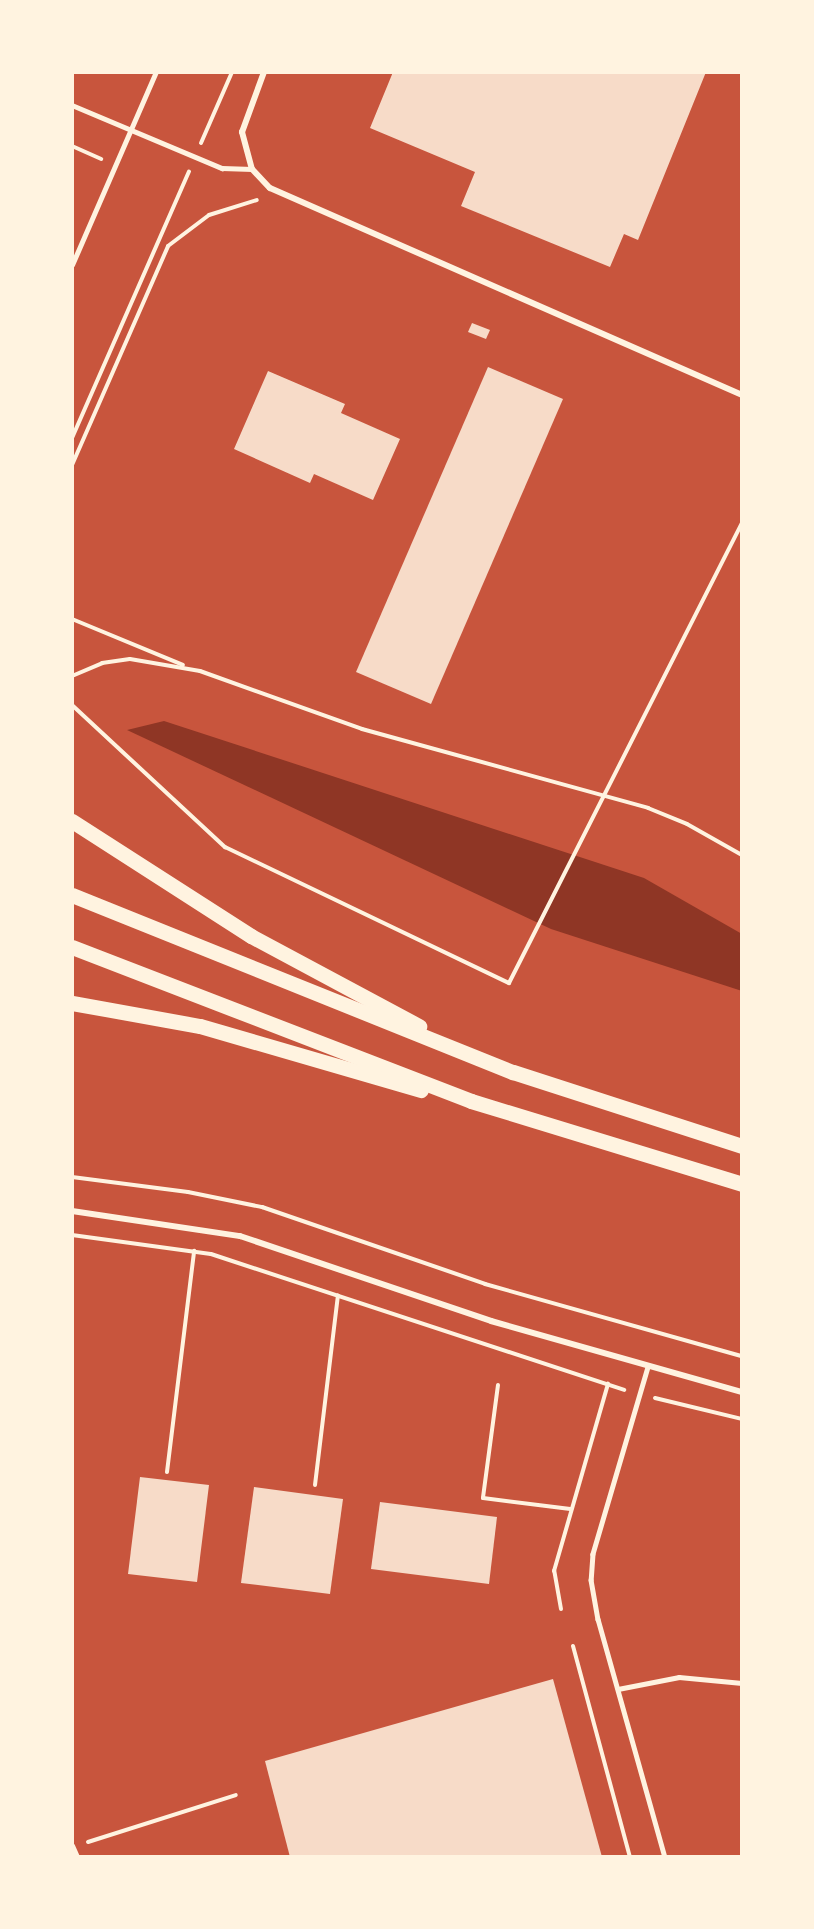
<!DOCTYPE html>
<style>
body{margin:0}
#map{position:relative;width:814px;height:1929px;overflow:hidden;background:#c8553d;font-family:"Fira Sans",sans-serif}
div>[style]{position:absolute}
.water>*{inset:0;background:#8f3625}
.building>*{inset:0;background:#f7dbc8}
.path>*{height:4px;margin:-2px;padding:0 2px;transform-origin:2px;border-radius:2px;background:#fff3e0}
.service>*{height:4.5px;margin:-2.25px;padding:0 2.25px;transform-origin:2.25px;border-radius:2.25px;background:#fff3e0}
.minor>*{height:6px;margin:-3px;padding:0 3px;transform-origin:3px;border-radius:3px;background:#fff3e0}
.primary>*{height:15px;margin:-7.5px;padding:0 7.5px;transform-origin:7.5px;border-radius:7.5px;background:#fff3e0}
span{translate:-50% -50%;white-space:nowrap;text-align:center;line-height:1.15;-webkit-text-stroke:6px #fff3e0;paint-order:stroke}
.frame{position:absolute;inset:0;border:74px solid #fff3e0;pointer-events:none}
</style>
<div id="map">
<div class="water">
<div style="clip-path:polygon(164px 721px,644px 878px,742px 934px,742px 991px,551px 929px,127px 730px)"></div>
</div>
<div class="building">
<div style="clip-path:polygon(393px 72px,684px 73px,706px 72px,638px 240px,624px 234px,610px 267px,461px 206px,475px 172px,370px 128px)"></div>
<div style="clip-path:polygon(472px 323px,490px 330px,486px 339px,468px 332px)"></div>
<div style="clip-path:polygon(488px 367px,563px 399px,431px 704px,356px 672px)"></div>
<div style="clip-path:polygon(268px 371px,345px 404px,341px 413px,400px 439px,373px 500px,314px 474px,310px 483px,234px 449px)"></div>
<div style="clip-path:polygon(140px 1477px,209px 1485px,197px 1582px,128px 1574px)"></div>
<div style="clip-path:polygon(254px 1487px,343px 1499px,330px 1594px,241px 1583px)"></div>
<div style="clip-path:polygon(380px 1502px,497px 1517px,489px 1584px,371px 1569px)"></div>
<div style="clip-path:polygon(553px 1679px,602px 1857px,290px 1857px,265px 1761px)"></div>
</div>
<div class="path">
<div style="left:201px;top:143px;width:77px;rotate:-66.4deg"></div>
<div style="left:72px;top:146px;width:32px;rotate:24deg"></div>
<div style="left:72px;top:438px;width:291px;rotate:-66.3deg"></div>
<div style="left:72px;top:465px;width:239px;rotate:-66.3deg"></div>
<div style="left:168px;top:246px;width:51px;rotate:-37.1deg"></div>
<div style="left:209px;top:215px;width:50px;rotate:-17.4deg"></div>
<div style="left:72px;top:619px;width:120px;rotate:22.5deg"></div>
<div style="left:72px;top:676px;width:33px;rotate:-23deg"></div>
<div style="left:102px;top:663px;width:28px;rotate:-8deg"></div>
<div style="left:130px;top:659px;width:71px;rotate:9.7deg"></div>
<div style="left:200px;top:671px;width:172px;rotate:19.7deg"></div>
<div style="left:362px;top:729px;width:297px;rotate:15.4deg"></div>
<div style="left:648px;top:808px;width:42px;rotate:22.3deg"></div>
<div style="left:687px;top:824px;width:63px;rotate:29.4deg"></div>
<div style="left:72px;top:705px;width:209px;rotate:42.9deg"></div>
<div style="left:225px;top:847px;width:315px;rotate:25.6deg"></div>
<div style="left:509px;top:983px;width:516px;rotate:-63.14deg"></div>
<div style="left:72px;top:1177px;width:117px;rotate:7.4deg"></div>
<div style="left:188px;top:1192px;width:76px;rotate:11.5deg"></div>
<div style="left:262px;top:1207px;width:236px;rotate:19deg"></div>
<div style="left:485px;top:1284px;width:267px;rotate:15.7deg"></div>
<div style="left:72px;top:1235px;width:140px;rotate:7.8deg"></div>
<div style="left:211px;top:1254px;width:435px;rotate:18.2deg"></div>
<div style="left:498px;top:1385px;width:114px;rotate:97.6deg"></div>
<div style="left:483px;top:1498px;width:88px;rotate:7.2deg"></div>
<div style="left:655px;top:1398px;width:89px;rotate:13.6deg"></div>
<div style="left:167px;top:1472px;width:223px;rotate:-83deg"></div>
<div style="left:315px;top:1485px;width:191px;rotate:-83.1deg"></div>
<div style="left:561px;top:1609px;width:39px;rotate:-100deg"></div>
<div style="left:554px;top:1571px;width:195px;rotate:-73.9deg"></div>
<div style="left:573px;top:1646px;width:219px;rotate:74.9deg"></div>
<div style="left:88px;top:1842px;width:155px;rotate:-17.6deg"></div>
</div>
<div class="service">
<div style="left:72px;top:105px;width:163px;rotate:22.8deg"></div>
<div style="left:222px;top:168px;width:30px;rotate:2deg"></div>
<div style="left:72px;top:265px;width:210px;rotate:-66.5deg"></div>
<div style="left:648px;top:1367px;width:195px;rotate:106.4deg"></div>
<div style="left:593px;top:1554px;width:26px;rotate:94deg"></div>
<div style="left:591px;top:1580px;width:40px;rotate:80deg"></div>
<div style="left:598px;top:1619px;width:247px;rotate:74.3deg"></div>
<div style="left:618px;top:1689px;width:62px;rotate:-11.1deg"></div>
<div style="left:679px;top:1677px;width:63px;rotate:5.4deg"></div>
</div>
<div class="minor">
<div style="left:264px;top:72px;width:64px;rotate:110.1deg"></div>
<div style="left:242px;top:132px;width:38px;rotate:75deg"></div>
<div style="left:252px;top:169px;width:26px;rotate:47deg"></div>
<div style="left:270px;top:188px;width:515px;rotate:23.68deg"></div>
<div style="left:72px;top:1211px;width:170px;rotate:8.5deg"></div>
<div style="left:240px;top:1236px;width:265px;rotate:18.7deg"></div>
<div style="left:491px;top:1321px;width:261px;rotate:15.8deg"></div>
<div style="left:72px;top:1846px;width:12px;rotate:66deg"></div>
</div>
<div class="primary">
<div style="left:72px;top:821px;width:213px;rotate:32.7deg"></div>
<div style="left:251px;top:936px;width:191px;rotate:28.2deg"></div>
<div style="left:72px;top:895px;width:475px;rotate:21.9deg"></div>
<div style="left:513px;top:1072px;width:241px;rotate:17.9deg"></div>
<div style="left:72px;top:947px;width:428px;rotate:21.1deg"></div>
<div style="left:471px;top:1101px;width:283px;rotate:17deg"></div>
<div style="left:72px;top:1003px;width:130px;rotate:10.2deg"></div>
<div style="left:200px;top:1026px;width:230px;rotate:16.2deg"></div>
</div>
<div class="frame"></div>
</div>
